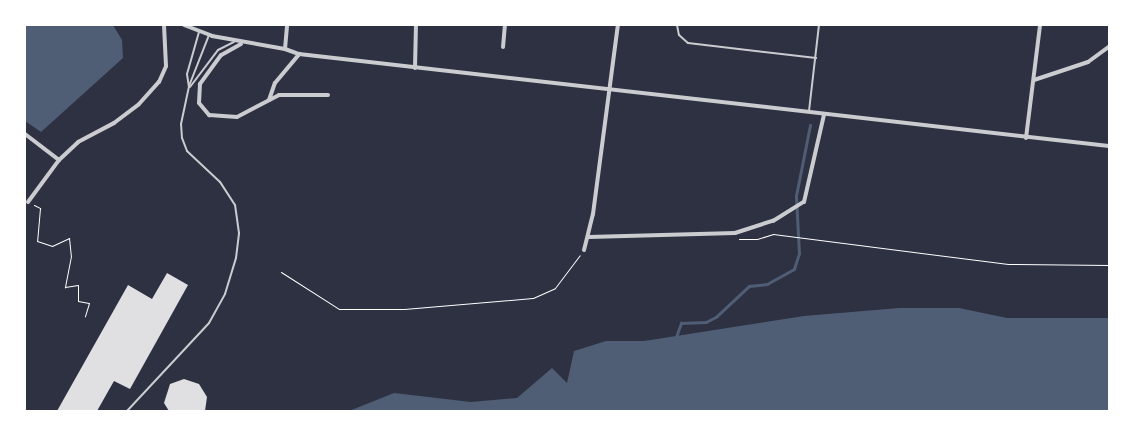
<!DOCTYPE html>
<style>
body{margin:0}
#map{position:relative;width:1134px;height:436px;overflow:hidden;background:#2d3142;font-family:"Noto Sans",sans-serif}
div>[style]{position:absolute}
.water>*{inset:0;background:#4f5d75}
.stream>*{height:2.5px;margin:-1.25px;padding:0 1.25px;transform-origin:1.25px;border-radius:1.25px;background:#4f5d75}
.building>*{inset:0;background:#e0e0e3}
.path>*{height:1px;margin:-0.5px;padding:0 0.5px;transform-origin:0.5px;border-radius:0.5px;background:#fff}
.service>*{height:2px;margin:-1px;padding:0 1px;transform-origin:1px;border-radius:1px;background:#caccd0}
.minor>*{height:4px;margin:-2px;padding:0 2px;transform-origin:2px;border-radius:2px;background:#caccd0}
span{translate:-50% -50%;white-space:nowrap;text-align:center;line-height:1.15;-webkit-text-stroke:5px #fff;paint-order:stroke}
.frame{position:absolute;inset:0;border:26px solid #fff;pointer-events:none}
</style>
<div id="map">
<div class="water">
<div style="clip-path:polygon(25px 25px,113px 25px,122px 40px,123px 58px,41px 132px,25px 121px)"></div>
<div style="clip-path:polygon(899px 308px,959px 308px,1007px 318px,1109px 318px,1109px 411px,349px 411px,394px 393px,471px 402px,517px 398px,552px 368px,567px 383px,574px 351px,606px 341px,644px 341px,804px 316px)"></div>
</div>
<div class="stream">
<div style="left:676px;top:337px;width:15px;rotate:-70deg"></div>
<div style="left:681px;top:323px;width:25px;rotate:-2deg"></div>
<div style="left:706px;top:322px;width:11px;rotate:-27deg"></div>
<div style="left:716px;top:317px;width:45px;rotate:-43.2deg"></div>
<div style="left:749px;top:286px;width:18px;rotate:-6deg"></div>
<div style="left:767px;top:284px;width:31px;rotate:-29deg"></div>
<div style="left:794px;top:269px;width:16px;rotate:-72deg"></div>
<div style="left:799px;top:254px;width:58px;rotate:-93deg"></div>
<div style="left:796px;top:196px;width:72px;rotate:-78.8deg"></div>
</div>
<div class="building">
<div style="clip-path:polygon(167px 273px,188px 285px,130px 389px,114px 381px,97px 411px,57px 411px,128px 285px,152px 299px)"></div>
<div style="clip-path:polygon(184px 379px,199px 384px,207px 397px,205px 411px,169px 411px,164px 403px,170px 384px)"></div>
</div>
<div class="path">
<div style="left:34px;top:205px;width:7px;rotate:27deg"></div>
<div style="left:40px;top:208px;width:33px;rotate:95deg"></div>
<div style="left:37px;top:241px;width:16px;rotate:18deg"></div>
<div style="left:52px;top:246px;width:19px;rotate:-25deg"></div>
<div style="left:69px;top:238px;width:18px;rotate:84deg"></div>
<div style="left:71px;top:256px;width:32px;rotate:101deg"></div>
<div style="left:65px;top:287px;width:13px;rotate:-9deg"></div>
<div style="left:78px;top:285px;width:16px;rotate:90deg"></div>
<div style="left:78px;top:301px;width:11px;rotate:10deg"></div>
<div style="left:89px;top:303px;width:14px;rotate:107deg"></div>
<div style="left:739px;top:239px;width:18px"></div>
<div style="left:757px;top:239px;width:17px;rotate:-17deg"></div>
<div style="left:773px;top:234px;width:237px;rotate:7.3deg"></div>
<div style="left:1008px;top:264px;width:101px;rotate:0.6deg"></div>
<div style="left:281px;top:272px;width:69px;rotate:32.5deg"></div>
<div style="left:339px;top:309px;width:65px"></div>
<div style="left:404px;top:309px;width:129px;rotate:-4.9deg"></div>
<div style="left:533px;top:298px;width:24px;rotate:-24deg"></div>
<div style="left:555px;top:288px;width:41px;rotate:-52.9deg"></div>
</div>
<div class="service">
<div style="left:677px;top:25px;width:10px;rotate:79deg"></div>
<div style="left:679px;top:35px;width:12px;rotate:42deg"></div>
<div style="left:688px;top:43px;width:129px;rotate:6.7deg"></div>
<div style="left:189px;top:87px;width:13px;rotate:-99deg"></div>
<div style="left:187px;top:74px;width:44px;rotate:-74.1deg"></div>
<div style="left:190px;top:87px;width:46px;rotate:-52.9deg"></div>
<div style="left:218px;top:50px;width:18px;rotate:-27deg"></div>
<div style="left:809px;top:111px;width:87px;rotate:-83.4deg"></div>
<div style="left:110px;top:411px;width:8px"></div>
<div style="left:127px;top:411px;width:120px;rotate:-47deg"></div>
<div style="left:209px;top:323px;width:33px;rotate:-61deg"></div>
<div style="left:225px;top:294px;width:38px;rotate:-73deg"></div>
<div style="left:236px;top:258px;width:25px;rotate:-83deg"></div>
<div style="left:239px;top:233px;width:28px;rotate:-98deg"></div>
<div style="left:235px;top:205px;width:27px;rotate:-123deg"></div>
<div style="left:220px;top:182px;width:45px;rotate:-136.8deg"></div>
<div style="left:187px;top:151px;width:14px;rotate:-111deg"></div>
<div style="left:182px;top:138px;width:14px;rotate:-94deg"></div>
<div style="left:181px;top:124px;width:39px;rotate:-78deg"></div>
<div style="left:189px;top:86px;width:55px;rotate:-68.6deg"></div>
</div>
<div class="minor">
<div style="left:184px;top:25px;width:30px;rotate:21deg"></div>
<div style="left:212px;top:36px;width:74px;rotate:10.1deg"></div>
<div style="left:285px;top:49px;width:15px;rotate:20deg"></div>
<div style="left:299px;top:54px;width:815px;rotate:6.48deg"></div>
<div style="left:241px;top:44px;width:23px;rotate:151deg"></div>
<div style="left:221px;top:55px;width:36px;rotate:126deg"></div>
<div style="left:200px;top:84px;width:19px;rotate:93deg"></div>
<div style="left:199px;top:103px;width:16px;rotate:50deg"></div>
<div style="left:209px;top:115px;width:28px;rotate:4deg"></div>
<div style="left:237px;top:117px;width:47px;rotate:-27.6deg"></div>
<div style="left:279px;top:95px;width:49px"></div>
<div style="left:503px;top:47px;width:22px;rotate:-85deg"></div>
<div style="left:285px;top:49px;width:24px;rotate:-85deg"></div>
<div style="left:415px;top:68px;width:43px;rotate:-88.7deg"></div>
<div style="left:1034px;top:80px;width:57px;rotate:-18.4deg"></div>
<div style="left:1088px;top:62px;width:26px;rotate:-36deg"></div>
<div style="left:269px;top:100px;width:18px;rotate:-71deg"></div>
<div style="left:275px;top:83px;width:38px;rotate:-50deg"></div>
<div style="left:25px;top:134px;width:43px;rotate:37.4deg"></div>
<div style="left:1026px;top:138px;width:114px;rotate:-82.9deg"></div>
<div style="left:28px;top:202px;width:52px;rotate:-53.6deg"></div>
<div style="left:59px;top:160px;width:26px;rotate:-43deg"></div>
<div style="left:78px;top:142px;width:41px;rotate:-27.8deg"></div>
<div style="left:114px;top:123px;width:31px;rotate:-37deg"></div>
<div style="left:139px;top:104px;width:30px;rotate:-48deg"></div>
<div style="left:159px;top:82px;width:17px;rotate:-66deg"></div>
<div style="left:166px;top:66px;width:41px;rotate:-92.8deg"></div>
<div style="left:589px;top:237px;width:146px;rotate:-1.6deg"></div>
<div style="left:735px;top:233px;width:40px;rotate:-18deg"></div>
<div style="left:773px;top:221px;width:36px;rotate:-32deg"></div>
<div style="left:804px;top:202px;width:89px;rotate:-77.1deg"></div>
<div style="left:584px;top:250px;width:37px;rotate:-76deg"></div>
<div style="left:593px;top:214px;width:191px;rotate:-82.5deg"></div>
</div>
<div class="frame"></div>
</div>
